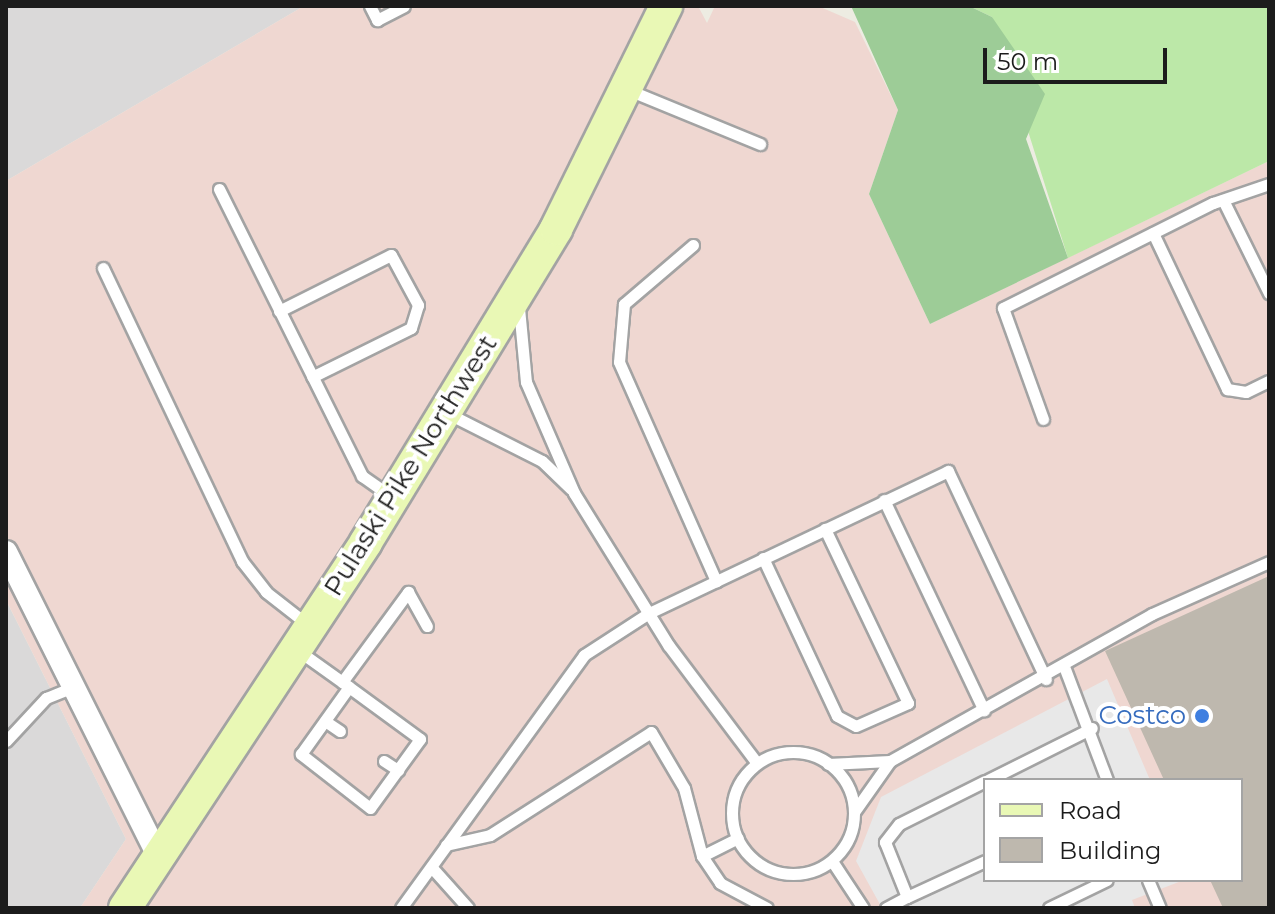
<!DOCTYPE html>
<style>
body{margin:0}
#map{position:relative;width:1275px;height:914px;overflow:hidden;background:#edece2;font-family:Montserrat,sans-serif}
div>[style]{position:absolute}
.residential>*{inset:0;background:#dad9d9}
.commercial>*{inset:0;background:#efd7d1}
.grass>*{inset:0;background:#bce8a8}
.forest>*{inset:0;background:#9dcc97}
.parking>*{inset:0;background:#e8e8e8}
.building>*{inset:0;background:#beb8ae}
.roads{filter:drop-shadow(2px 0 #a3a3a3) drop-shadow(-2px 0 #a3a3a3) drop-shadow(0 2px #a3a3a3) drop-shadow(0 -2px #a3a3a3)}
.lane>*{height:11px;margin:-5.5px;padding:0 5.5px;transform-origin:5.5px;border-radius:5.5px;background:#fff}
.lane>.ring{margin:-5.5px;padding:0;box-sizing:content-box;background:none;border:11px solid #fff;border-radius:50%}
.street>*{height:22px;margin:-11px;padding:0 11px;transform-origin:11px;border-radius:11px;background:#fff}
.secondary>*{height:32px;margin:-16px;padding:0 16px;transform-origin:16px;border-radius:16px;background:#e9f8b5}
.dots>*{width:22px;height:22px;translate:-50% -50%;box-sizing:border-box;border:4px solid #fff;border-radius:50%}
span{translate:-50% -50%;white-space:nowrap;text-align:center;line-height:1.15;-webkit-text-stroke:8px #fff;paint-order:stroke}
.street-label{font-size:26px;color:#1c1c1c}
.shop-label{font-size:26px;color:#366cbe}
.right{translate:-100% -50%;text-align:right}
.frame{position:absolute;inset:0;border:8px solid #1c1c1c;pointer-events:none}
.legend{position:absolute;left:983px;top:778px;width:260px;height:104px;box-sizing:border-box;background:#fff;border:2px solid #a4a4a4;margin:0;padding:10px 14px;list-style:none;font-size:24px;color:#1c1c1c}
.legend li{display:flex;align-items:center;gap:16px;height:40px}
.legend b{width:40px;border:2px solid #a4a4a4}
.scale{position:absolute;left:983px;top:48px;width:184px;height:36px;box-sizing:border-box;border:4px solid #1c1c1c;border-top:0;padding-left:10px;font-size:24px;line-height:28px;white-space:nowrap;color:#1c1c1c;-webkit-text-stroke:6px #fff;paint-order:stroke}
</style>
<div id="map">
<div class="residential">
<div style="clip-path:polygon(6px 6px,304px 6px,6px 181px)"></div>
<div style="clip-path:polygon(6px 600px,126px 839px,80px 908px,6px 908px)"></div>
</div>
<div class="commercial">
<div style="clip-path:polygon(evenodd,304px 6px,698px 6px,707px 23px,715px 6px,818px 6px,855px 22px,898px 110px,869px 194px,930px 324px,1269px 161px,1269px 908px,80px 908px,126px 839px,6px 600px,6px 181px,304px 6px,985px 780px,1241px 780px,1241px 880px,985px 880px,985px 780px)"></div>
</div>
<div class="grass">
<div style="clip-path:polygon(969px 6px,1269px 6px,1269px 161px,1068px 258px,992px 17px)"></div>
</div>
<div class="forest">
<div style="clip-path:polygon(851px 6px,969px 6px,992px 17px,1045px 94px,1026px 139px,1068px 258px,930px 324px,869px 194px,898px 110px)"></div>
</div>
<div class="parking">
<div style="clip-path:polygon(1107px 679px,1150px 780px,985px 780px,985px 880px,1184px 880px,1132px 900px,1135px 908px,882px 908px,856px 861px,881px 797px)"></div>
</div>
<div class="building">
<div style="clip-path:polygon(1269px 576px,1269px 908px,1223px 908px,1210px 880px,1241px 880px,1241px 780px,1164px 780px,1105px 651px)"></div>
</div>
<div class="roads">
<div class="lane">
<div style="left:370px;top:6px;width:16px;rotate:63deg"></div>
<div style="left:377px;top:20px;width:30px;rotate:-27deg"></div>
<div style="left:626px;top:89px;width:145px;rotate:22.3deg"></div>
<div style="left:219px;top:189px;width:321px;rotate:63.5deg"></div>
<div style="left:362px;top:476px;width:37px;rotate:35deg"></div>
<div style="left:1223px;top:200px;width:104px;rotate:63.7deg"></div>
<div style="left:1153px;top:233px;width:173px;rotate:64.6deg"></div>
<div style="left:1227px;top:389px;width:19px;rotate:9deg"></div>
<div style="left:1246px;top:392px;width:25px;rotate:-26deg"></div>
<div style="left:693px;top:245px;width:91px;rotate:139.5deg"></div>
<div style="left:624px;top:304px;width:58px;rotate:94.9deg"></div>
<div style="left:619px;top:362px;width:240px;rotate:66.1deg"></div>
<div style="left:103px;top:268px;width:324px;rotate:64.6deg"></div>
<div style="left:242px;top:561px;width:39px;rotate:52deg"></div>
<div style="left:266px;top:592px;width:52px;rotate:38deg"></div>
<div style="left:519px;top:308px;width:74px;rotate:84.6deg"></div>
<div style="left:526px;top:382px;width:121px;rotate:66.6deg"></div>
<div style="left:574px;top:493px;width:180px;rotate:58.2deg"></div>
<div style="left:669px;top:646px;width:146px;rotate:53.1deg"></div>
<div style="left:279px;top:311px;width:125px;rotate:-26.6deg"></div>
<div style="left:391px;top:255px;width:57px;rotate:61.6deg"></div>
<div style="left:418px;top:305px;width:24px;rotate:107deg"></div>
<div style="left:411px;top:328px;width:110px;rotate:153.7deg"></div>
<div style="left:447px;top:413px;width:106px;rotate:26.8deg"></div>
<div style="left:542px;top:461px;width:40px;rotate:44deg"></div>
<div style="left:1043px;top:419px;width:118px;rotate:-109.8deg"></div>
<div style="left:1003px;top:308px;width:235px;rotate:-26.6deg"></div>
<div style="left:1213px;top:203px;width:59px;rotate:-18.7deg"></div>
<div style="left:884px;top:500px;width:233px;rotate:64.6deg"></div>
<div style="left:763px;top:558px;width:174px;rotate:64.9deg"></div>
<div style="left:837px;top:716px;width:21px;rotate:28deg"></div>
<div style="left:856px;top:726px;width:57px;rotate:-23.9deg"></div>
<div style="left:908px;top:703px;width:193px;rotate:-115.5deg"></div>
<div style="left:296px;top:649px;width:65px;rotate:35.6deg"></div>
<div style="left:349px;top:687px;width:88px;rotate:36.2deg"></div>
<div style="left:420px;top:739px;width:85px;rotate:125.9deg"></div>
<div style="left:370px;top:808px;width:88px;rotate:-142deg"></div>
<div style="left:301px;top:754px;width:82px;rotate:-54.4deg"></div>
<div style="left:1065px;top:669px;width:119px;rotate:69.3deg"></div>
<div style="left:342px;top:682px;width:112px;rotate:-53.7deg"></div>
<div style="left:408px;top:592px;width:39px;rotate:61deg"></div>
<div style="left:325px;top:721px;width:18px;rotate:34deg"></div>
<div style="left:6px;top:741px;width:59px;rotate:-47.1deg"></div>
<div style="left:46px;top:698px;width:29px;rotate:-22deg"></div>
<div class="ring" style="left:732px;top:752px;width:111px;height:111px"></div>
<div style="left:384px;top:761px;width:17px;rotate:33deg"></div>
<div style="left:828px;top:764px;width:62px;rotate:-2.8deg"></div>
<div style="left:890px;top:761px;width:300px;rotate:-29.3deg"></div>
<div style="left:1152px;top:614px;width:128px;rotate:-24deg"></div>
<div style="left:988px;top:780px;width:116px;rotate:-26.6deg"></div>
<div style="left:985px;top:781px;width:96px;rotate:153.4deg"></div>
<div style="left:899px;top:824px;width:23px;rotate:128deg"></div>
<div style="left:885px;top:842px;width:59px;rotate:68.2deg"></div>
<div style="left:907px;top:897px;width:86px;rotate:-24.8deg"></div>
<div style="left:854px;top:812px;width:62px;rotate:-54.8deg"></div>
<div style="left:446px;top:845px;width:45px;rotate:-12.8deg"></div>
<div style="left:490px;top:835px;width:191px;rotate:-32.6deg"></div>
<div style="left:651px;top:732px;width:65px;rotate:59.5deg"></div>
<div style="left:684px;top:788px;width:70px;rotate:75.2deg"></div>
<div style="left:702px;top:856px;width:32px;rotate:56deg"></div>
<div style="left:720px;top:883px;width:53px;rotate:28deg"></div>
<div style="left:702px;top:856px;width:40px;rotate:-26.6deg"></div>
<div style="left:832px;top:861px;width:56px;rotate:56.6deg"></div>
<div style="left:434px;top:870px;width:51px;rotate:48.2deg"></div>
<div style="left:1148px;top:880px;width:30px;rotate:67deg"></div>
<div style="left:401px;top:908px;width:312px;rotate:-54.1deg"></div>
<div style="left:584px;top:655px;width:77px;rotate:-32.9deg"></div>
<div style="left:649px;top:613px;width:331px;rotate:-25.4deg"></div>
<div style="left:948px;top:471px;width:230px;rotate:64.8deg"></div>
<div style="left:886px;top:908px;width:24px;rotate:-28deg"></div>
<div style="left:1049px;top:908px;width:64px;rotate:-25.8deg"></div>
</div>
<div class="street">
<div style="left:6px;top:552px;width:341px;rotate:63.4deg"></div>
</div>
<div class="secondary">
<div style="left:125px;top:908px;width:438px;rotate:-56.6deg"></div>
<div style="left:366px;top:542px;width:366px;rotate:-58.7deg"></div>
<div style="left:556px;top:229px;width:249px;rotate:-63.7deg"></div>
</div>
</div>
<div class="dots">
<div style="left:1202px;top:716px;background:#3f7fe0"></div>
</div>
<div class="street-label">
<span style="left:411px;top:466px;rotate:-58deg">Pulaski Pike Northwest</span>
</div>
<div class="shop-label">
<span class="right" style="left:1186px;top:716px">Costco</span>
</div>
<div class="frame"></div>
<ul class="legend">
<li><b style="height:10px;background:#e9f8b5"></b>Road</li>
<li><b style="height:22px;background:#beb8ae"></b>Building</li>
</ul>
<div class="scale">50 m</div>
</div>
